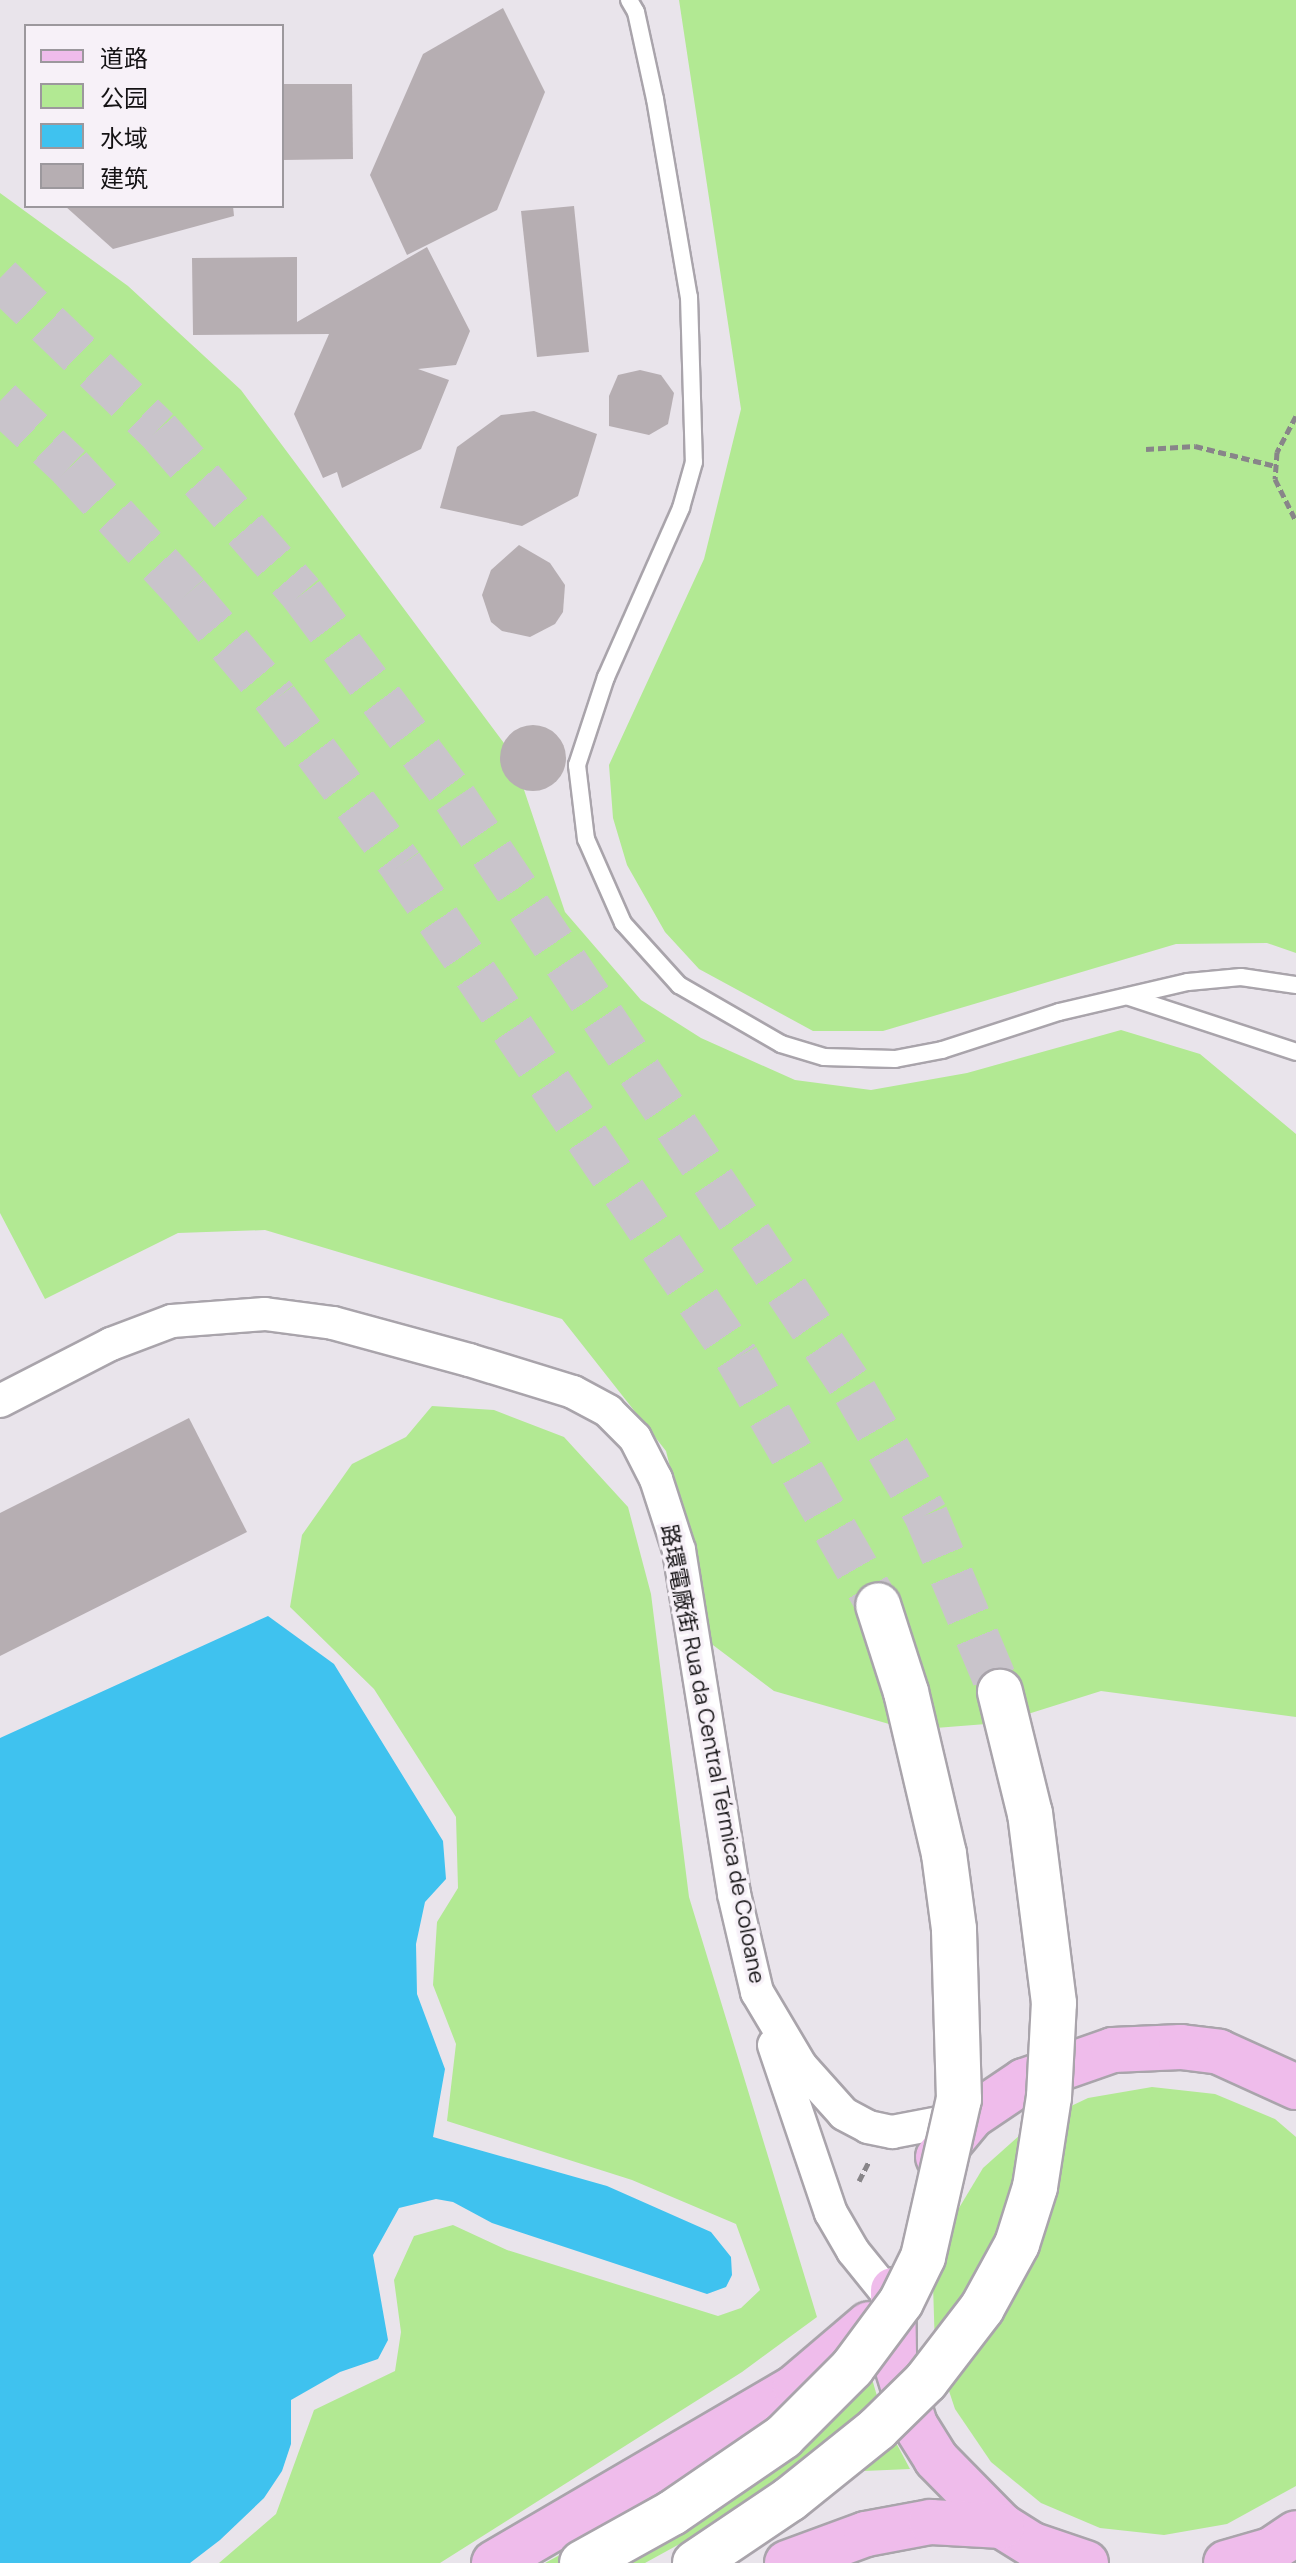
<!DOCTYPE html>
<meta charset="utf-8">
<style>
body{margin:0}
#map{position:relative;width:1296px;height:2563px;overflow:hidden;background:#e9e4eb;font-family:Manrope,"Noto Sans SC",sans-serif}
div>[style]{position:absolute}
.green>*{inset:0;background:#b2e993}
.water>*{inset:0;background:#3fc2ef}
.building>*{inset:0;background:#b6aeb2}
.round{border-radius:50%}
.secondary-tunnel>*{height:44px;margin-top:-22px;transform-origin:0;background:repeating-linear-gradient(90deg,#c9c4cb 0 44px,transparent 0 66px)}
.path>*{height:5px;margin-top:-2.5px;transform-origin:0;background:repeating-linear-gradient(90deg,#888589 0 8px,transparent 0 12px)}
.roads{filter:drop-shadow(2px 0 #a9a4ab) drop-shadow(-2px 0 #a9a4ab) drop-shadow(0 2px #a9a4ab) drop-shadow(0 -2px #a9a4ab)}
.lane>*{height:16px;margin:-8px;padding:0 8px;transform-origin:8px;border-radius:8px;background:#fff}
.street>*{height:32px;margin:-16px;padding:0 16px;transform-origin:16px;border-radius:16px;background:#fff}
.primary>*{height:44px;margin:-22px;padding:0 22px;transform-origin:22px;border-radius:22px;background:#efbceb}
.bridges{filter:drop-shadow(2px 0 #a9a4ab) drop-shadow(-2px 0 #a9a4ab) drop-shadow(0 2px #a9a4ab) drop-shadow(0 -2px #a9a4ab)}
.secondary-bridge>*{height:44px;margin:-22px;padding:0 22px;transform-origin:22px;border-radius:22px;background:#fff}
span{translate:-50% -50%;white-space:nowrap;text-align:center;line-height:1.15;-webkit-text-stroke:7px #f7f1f8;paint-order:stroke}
.street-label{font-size:22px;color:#141214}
.legend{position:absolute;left:24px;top:24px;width:260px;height:184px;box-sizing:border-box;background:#f7f1f8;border:2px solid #9c989d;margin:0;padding:10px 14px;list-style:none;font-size:24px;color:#141214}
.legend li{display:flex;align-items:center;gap:16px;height:40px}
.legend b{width:40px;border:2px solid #9c989d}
</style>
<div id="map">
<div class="green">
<div style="clip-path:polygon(679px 0,1296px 0,1296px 953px,1267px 943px,1176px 944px,883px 1031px,813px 1031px,699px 969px,665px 932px,627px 865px,613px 818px,609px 765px,704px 559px,741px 409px)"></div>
<div style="clip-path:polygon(0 193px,128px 286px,241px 390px,512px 754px,565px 912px,641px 1000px,701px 1038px,795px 1080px,871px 1090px,967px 1073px,1121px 1030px,1200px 1054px,1296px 1134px,1296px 1717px,1101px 1691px,999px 1723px,910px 1730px,774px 1691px,701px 1636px,696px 1571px,666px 1451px,562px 1319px,265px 1230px,178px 1233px,45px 1299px,0 1213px)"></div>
<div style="clip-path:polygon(432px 1406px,494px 1410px,564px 1437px,628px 1507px,651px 1594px,689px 1897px,817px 2317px,742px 2372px,440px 2563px,219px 2563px,276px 2514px,314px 2410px,395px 2371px,401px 2332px,394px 2280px,414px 2236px,453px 2225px,507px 2250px,718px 2316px,741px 2308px,760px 2290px,736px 2224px,632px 2180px,447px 2121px,456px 2044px,433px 1985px,437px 1922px,458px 1888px,456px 1817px,374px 1689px,290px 1607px,302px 1535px,352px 1464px,406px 1437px)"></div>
<div style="clip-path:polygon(1152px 2087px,1215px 2094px,1275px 2119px,1296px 2137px,1296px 2486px,1227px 2524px,1164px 2535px,1100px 2528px,1041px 2503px,991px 2462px,955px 2409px,935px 2349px,933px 2284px,950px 2223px,983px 2168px,1031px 2125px,1088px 2098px)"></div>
<div style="clip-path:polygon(870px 2372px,884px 2420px,910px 2469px,841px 2472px,776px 2491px,645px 2563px,545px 2563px,733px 2461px)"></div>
</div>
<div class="water">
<div style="clip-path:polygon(268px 1616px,334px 1664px,443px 1841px,446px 1879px,425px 1902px,416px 1944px,417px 1994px,445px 2069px,433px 2137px,607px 2186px,711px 2232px,731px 2257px,732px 2275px,726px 2287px,707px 2294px,492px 2223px,453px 2202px,436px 2199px,399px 2208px,373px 2255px,388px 2340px,378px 2359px,340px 2372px,291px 2400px,291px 2444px,282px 2471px,264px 2498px,220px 2540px,190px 2563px,0 2563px,0 1738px)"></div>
</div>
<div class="building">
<div style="clip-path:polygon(503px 8px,545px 92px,497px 210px,407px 255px,370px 175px,423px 54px)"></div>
<div style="clip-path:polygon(282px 84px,352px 84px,353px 159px,282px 160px)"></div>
<div style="clip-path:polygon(65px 206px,233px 206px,234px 216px,113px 249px)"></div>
<div style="clip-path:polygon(574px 206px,589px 352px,537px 357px,521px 211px)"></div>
<div style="clip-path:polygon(427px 247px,470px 331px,456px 365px,418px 369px,449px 380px,421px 449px,342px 488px,337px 472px,323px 478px,294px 414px,329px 334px,193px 335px,192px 258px,297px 257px,297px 322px)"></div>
<div style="clip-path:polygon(640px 370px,661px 375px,674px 393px,668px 424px,649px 435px,609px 426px,609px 396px,618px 375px)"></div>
<div style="clip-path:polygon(534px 411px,597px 434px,578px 496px,522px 526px,440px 508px,457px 447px,501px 415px)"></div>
<div style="clip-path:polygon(519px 545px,550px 563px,565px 585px,563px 612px,555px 624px,530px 637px,502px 631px,491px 622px,482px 595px,491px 570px)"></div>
<div class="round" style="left:500px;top:725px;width:66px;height:66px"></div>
<div style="clip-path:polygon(189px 1418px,247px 1532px,0 1656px,0 1513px)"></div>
</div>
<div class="secondary-tunnel">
<div style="left:0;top:278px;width:219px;rotate:43.9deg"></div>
<div style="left:158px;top:430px;width:218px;rotate:48.7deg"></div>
<div style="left:302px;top:594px;width:255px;rotate:53.1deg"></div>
<div style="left:455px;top:798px;width:716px;rotate:56.04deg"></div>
<div style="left:855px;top:1392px;width:142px;rotate:60deg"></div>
<div style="left:926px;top:1515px;width:192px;rotate:67.3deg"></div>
<div style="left:0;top:401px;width:96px;rotate:43.3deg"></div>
<div style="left:70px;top:467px;width:173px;rotate:47.3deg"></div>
<div style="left:187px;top:594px;width:138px;rotate:49.7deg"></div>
<div style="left:276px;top:699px;width:208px;rotate:53deg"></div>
<div style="left:401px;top:865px;width:597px;rotate:55.72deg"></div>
<div style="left:737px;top:1358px;width:284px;rotate:60.3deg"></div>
</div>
<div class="path">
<div style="left:1296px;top:416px;width:41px;rotate:117.8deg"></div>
<div style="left:1277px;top:452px;width:27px;rotate:94deg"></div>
<div style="left:1275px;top:479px;width:47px;rotate:63.4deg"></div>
<div style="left:1146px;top:449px;width:49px;rotate:-3.5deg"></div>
<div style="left:1195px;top:446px;width:83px;rotate:13.9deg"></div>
<div style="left:859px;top:2181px;width:22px;rotate:-63deg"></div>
</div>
<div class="roads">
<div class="lane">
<div style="left:629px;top:0;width:14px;rotate:60deg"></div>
<div style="left:636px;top:12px;width:89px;rotate:77.7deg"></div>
<div style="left:655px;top:99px;width:201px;rotate:80.3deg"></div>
<div style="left:689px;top:297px;width:165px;rotate:88.3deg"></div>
<div style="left:694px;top:462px;width:48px;rotate:105.8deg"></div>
<div style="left:681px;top:508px;width:185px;rotate:113.9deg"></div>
<div style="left:606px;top:677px;width:93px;rotate:108.2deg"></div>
<div style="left:577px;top:765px;width:75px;rotate:83.1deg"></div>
<div style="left:586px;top:839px;width:92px;rotate:66.2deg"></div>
<div style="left:623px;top:923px;width:84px;rotate:47.9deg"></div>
<div style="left:679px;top:985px;width:118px;rotate:30deg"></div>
<div style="left:781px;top:1044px;width:45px;rotate:16.8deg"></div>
<div style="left:824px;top:1057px;width:71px;rotate:1.6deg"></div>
<div style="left:895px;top:1059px;width:48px;rotate:-10.8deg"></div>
<div style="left:942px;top:1050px;width:123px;rotate:-18deg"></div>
<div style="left:1059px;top:1012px;width:132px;rotate:-13.1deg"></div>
<div style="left:1188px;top:982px;width:53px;rotate:-5.4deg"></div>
<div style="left:1241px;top:977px;width:56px;rotate:8.3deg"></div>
<div style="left:1129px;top:997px;width:176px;rotate:18.2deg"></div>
</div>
<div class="street">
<div style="left:0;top:1401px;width:125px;rotate:-27.2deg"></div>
<div style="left:111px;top:1344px;width:65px;rotate:-20.7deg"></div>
<div style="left:172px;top:1321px;width:93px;rotate:-4.3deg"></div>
<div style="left:265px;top:1314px;width:69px;rotate:7.5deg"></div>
<div style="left:333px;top:1323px;width:141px;rotate:15.2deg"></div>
<div style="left:469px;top:1360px;width:109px;rotate:17.1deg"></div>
<div style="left:573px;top:1392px;width:40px;rotate:28deg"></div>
<div style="left:608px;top:1411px;width:38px;rotate:45deg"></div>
<div style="left:635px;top:1438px;width:46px;rotate:62.9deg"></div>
<div style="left:656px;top:1479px;width:75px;rotate:72.1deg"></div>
<div style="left:679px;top:1550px;width:348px;rotate:80.9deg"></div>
<div style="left:734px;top:1894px;width:101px;rotate:76.8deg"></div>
<div style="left:757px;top:1992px;width:86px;rotate:59.3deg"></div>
<div style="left:801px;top:2066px;width:64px;rotate:48.1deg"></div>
<div style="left:844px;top:2114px;width:27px;rotate:28deg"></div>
<div style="left:868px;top:2127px;width:25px;rotate:12deg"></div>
<div style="left:892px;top:2132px;width:80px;rotate:-10.8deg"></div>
<div style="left:774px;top:2045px;width:177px;rotate:71.3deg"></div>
<div style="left:831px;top:2213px;width:44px;rotate:59.9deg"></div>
<div style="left:853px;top:2251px;width:60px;rotate:51deg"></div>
</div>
<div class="primary">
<div style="left:938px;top:2157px;width:53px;rotate:-50.3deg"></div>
<div style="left:972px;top:2116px;width:63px;rotate:-33.9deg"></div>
<div style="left:1024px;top:2081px;width:94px;rotate:-19.2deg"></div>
<div style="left:1113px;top:2050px;width:68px;rotate:-2.5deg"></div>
<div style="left:1181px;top:2047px;width:38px;rotate:7deg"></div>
<div style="left:1219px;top:2052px;width:85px;rotate:24.4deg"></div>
<div style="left:893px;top:2290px;width:67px;rotate:89.1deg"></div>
<div style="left:894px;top:2357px;width:71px;rotate:72.8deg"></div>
<div style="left:915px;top:2425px;width:40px;rotate:58deg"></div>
<div style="left:936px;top:2459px;width:94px;rotate:45.4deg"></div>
<div style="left:1002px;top:2526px;width:36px;rotate:32deg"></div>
<div style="left:1033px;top:2545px;width:56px;rotate:18.8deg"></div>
<div style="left:494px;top:2563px;width:349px;rotate:-30.3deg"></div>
<div style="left:795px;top:2387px;width:97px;rotate:-40.4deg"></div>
<div style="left:787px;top:2563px;width:84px;rotate:-20.2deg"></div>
<div style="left:866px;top:2534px;width:66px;rotate:-10.5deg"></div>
<div style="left:931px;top:2522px;width:71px;rotate:3.2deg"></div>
<div style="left:1226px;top:2563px;width:47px;rotate:-16.1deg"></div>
<div style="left:1271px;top:2550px;width:30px;rotate:-34deg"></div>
</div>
</div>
<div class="bridges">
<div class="secondary-bridge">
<div style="left:582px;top:2563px;width:103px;rotate:-29.1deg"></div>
<div style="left:672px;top:2513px;width:135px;rotate:-34.4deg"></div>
<div style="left:783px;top:2437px;width:98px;rotate:-45deg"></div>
<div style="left:852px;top:2368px;width:82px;rotate:-53.4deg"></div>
<div style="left:901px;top:2302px;width:50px;rotate:-63.9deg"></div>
<div style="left:923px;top:2257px;width:162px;rotate:-77.2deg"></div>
<div style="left:959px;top:2099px;width:170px;rotate:-91.7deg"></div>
<div style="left:954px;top:1929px;width:76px;rotate:-97.6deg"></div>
<div style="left:944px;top:1854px;width:166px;rotate:-103.2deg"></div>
<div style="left:906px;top:1692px;width:91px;rotate:-107.8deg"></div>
<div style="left:695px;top:2563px;width:115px;rotate:-34deg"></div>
<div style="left:790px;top:2499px;width:112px;rotate:-38.8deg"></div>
<div style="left:877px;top:2429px;width:69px;rotate:-44.4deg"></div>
<div style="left:926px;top:2381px;width:92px;rotate:-52.5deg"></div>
<div style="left:982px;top:2308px;width:73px;rotate:-61.3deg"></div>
<div style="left:1017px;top:2244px;width:60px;rotate:-72.5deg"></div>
<div style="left:1035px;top:2187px;width:91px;rotate:-81.2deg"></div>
<div style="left:1049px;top:2097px;width:94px;rotate:-87deg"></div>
<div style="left:1054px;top:2003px;width:191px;rotate:-97.2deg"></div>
<div style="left:1030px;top:1814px;width:126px;rotate:-103.8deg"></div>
</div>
</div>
<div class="street-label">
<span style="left:713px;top:1754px;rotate:79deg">路環電廠街 Rua da Central Térmica de Coloane</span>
</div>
<ul class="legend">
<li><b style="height:10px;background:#efbceb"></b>道路</li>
<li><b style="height:22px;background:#b2e993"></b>公园</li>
<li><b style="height:22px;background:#3fc2ef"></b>水域</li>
<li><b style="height:22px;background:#b6aeb2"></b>建筑</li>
</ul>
</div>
